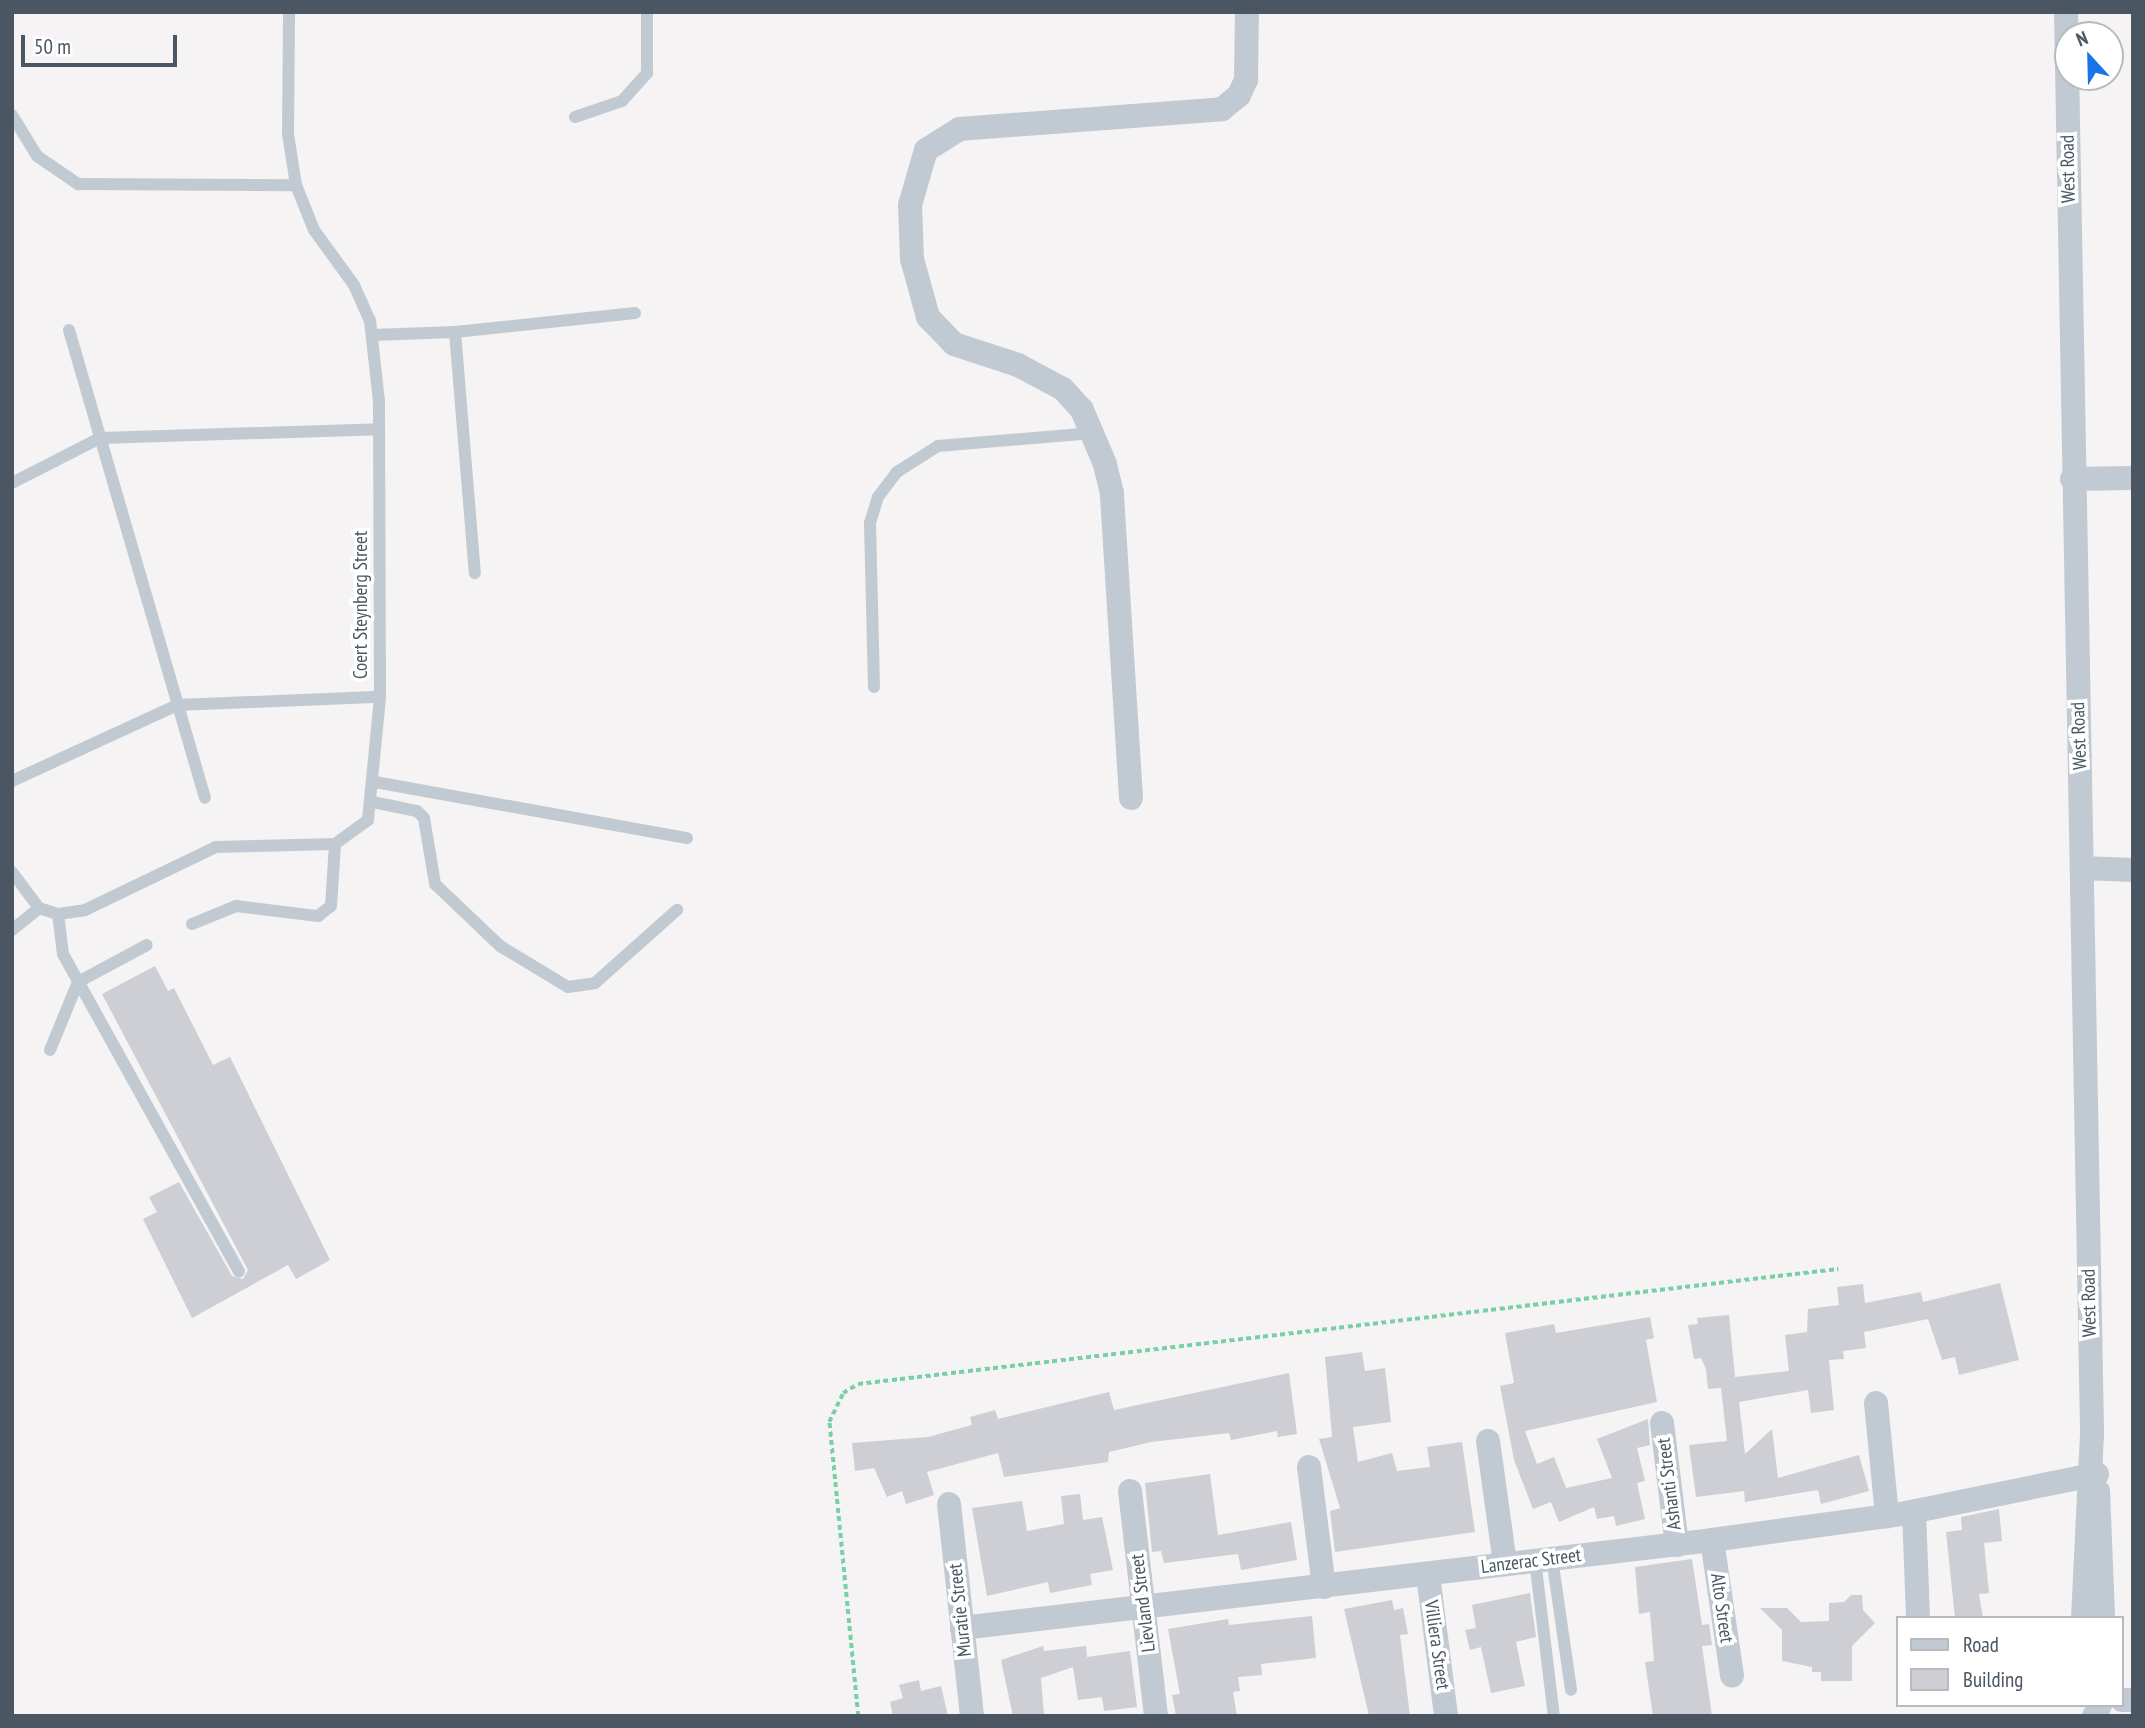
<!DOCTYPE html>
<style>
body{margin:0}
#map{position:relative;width:2145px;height:1728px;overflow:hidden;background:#f5f3f3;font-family:"PT Sans Narrow",sans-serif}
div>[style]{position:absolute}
.building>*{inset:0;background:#cdcfd5}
.path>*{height:3.5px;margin-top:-1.75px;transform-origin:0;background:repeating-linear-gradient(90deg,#7ad0a6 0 5px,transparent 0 8.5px)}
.lane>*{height:12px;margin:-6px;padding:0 6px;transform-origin:6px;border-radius:6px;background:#c1cad2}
.street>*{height:24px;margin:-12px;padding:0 12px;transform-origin:12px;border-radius:12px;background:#c1cad2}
span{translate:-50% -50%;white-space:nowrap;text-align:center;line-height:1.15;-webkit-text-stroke:7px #fff;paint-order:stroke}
.street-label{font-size:19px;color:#4a5661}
.frame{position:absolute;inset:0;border:14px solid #4a5661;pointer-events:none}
.legend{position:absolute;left:1896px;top:1616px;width:228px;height:91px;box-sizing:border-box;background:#fff;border:2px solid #b7bbc0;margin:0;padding:9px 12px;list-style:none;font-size:21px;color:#4a5661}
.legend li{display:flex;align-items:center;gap:14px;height:35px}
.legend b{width:35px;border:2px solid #b7bbc0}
.north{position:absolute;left:2054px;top:21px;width:70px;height:70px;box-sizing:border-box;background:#fff;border:2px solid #b7bbc0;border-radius:50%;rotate:338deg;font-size:19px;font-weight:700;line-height:28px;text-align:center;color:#4a5661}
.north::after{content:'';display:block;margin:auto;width:24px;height:32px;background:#1a73e8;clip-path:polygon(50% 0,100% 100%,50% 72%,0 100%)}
.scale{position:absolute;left:21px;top:35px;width:156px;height:32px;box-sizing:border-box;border:4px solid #4a5661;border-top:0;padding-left:9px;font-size:21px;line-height:24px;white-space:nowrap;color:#4a5661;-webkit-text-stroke:5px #fff;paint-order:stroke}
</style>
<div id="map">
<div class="building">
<div style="clip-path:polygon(155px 966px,168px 991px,174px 988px,213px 1065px,230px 1057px,330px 1260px,296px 1279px,288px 1265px,192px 1318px,143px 1219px,157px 1212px,149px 1197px,179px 1182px,232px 1276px,243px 1279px,248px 1270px,102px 994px)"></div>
<div style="clip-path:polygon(2000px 1283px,2019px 1360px,1959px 1375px,1955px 1357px,1942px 1360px,1928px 1319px,1864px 1332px,1866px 1348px,1843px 1351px,1844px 1359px,1829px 1360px,1834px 1410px,1811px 1413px,1808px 1390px,1739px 1402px,1745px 1454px,1772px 1429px,1778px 1478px,1859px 1455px,1869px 1491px,1821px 1504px,1818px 1490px,1745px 1502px,1744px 1491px,1696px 1497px,1689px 1445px,1727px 1441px,1721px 1388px,1708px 1389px,1706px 1369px,1701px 1358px,1694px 1359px,1688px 1325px,1698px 1324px,1697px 1318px,1729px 1315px,1735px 1377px,1789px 1371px,1785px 1335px,1807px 1332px,1808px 1309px,1839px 1305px,1837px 1287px,1863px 1284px,1865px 1303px,1921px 1292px,1923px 1302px)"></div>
<div style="clip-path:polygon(1650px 1317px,1654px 1338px,1646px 1340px,1657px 1402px,1525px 1431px,1537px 1464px,1554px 1457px,1566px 1488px,1612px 1478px,1597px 1439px,1648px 1419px,1650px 1445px,1637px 1448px,1645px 1481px,1637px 1483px,1645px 1519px,1616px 1526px,1614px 1516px,1597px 1519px,1594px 1507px,1559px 1522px,1551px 1502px,1533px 1509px,1514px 1460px,1500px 1386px,1514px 1383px,1505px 1333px,1554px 1324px,1556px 1333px)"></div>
<div style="clip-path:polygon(1362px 1352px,1365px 1371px,1385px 1368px,1391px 1422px,1353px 1427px,1358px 1462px,1392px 1453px,1397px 1471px,1430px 1467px,1427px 1447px,1462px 1442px,1475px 1532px,1335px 1552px,1330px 1511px,1340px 1508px,1319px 1439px,1332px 1437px,1325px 1357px)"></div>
<div style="clip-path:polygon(1289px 1373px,1297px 1434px,1278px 1437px,1277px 1431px,1231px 1440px,1229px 1433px,1151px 1442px,1109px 1452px,1108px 1462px,1004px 1477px,998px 1453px,927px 1472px,934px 1495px,906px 1504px,902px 1491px,887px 1497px,874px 1468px,855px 1471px,852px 1443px,928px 1437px,972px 1425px,970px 1417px,995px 1410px,998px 1419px,1109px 1392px,1114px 1410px)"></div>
<div style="clip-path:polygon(1210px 1474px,1218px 1535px,1291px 1522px,1297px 1560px,1241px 1570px,1238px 1554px,1164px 1563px,1161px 1551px,1152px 1552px,1145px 1483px)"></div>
<div style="clip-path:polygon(1080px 1494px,1083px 1520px,1102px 1517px,1113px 1570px,1090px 1574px,1092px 1585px,1050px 1593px,1048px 1582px,987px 1596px,972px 1508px,1022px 1501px,1027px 1531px,1064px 1524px,1061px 1496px)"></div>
<div style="clip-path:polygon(1999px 1509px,2002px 1541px,1984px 1543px,1989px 1593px,1979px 1594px,1983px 1618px,1955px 1618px,1946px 1532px,1962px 1530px,1961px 1517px)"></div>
<div style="clip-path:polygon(1692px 1559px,1702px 1625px,1709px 1624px,1712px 1645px,1702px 1646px,1712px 1716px,1653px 1716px,1645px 1662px,1654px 1661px,1650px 1612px,1639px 1614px,1635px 1567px)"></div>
<div style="clip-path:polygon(1530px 1593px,1536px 1637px,1516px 1642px,1525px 1686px,1491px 1693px,1481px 1647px,1470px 1650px,1465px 1630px,1476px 1628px,1472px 1605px)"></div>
<div style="clip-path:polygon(1851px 1595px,1862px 1595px,1863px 1610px,1875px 1623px,1852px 1646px,1852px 1681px,1821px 1681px,1821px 1672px,1812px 1672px,1812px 1667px,1782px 1661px,1782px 1630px,1760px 1608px,1787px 1608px,1801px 1622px,1829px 1621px,1829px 1603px,1844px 1602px)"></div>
<div style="clip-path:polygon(1392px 1600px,1394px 1610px,1403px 1608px,1408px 1634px,1400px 1635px,1410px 1716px,1369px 1716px,1344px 1609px)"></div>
<div style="clip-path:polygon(1312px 1616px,1316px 1658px,1261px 1664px,1262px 1675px,1238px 1677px,1240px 1691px,1233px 1692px,1237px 1716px,1176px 1716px,1172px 1695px,1180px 1694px,1168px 1629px,1228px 1619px,1229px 1625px)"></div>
<div style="clip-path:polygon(1043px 1646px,1044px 1651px,1086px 1646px,1087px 1657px,1130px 1651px,1137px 1707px,1104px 1711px,1102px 1697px,1078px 1700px,1073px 1667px,1041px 1678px,1044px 1716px,1013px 1716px,1001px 1660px)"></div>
<div style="clip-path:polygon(919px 1680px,921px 1691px,941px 1686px,948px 1716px,893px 1716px,890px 1702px,903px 1698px,899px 1685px)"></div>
</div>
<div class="path">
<div style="left:858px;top:1716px;width:295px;rotate:-95.6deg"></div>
<div style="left:829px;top:1422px;width:32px;rotate:-64deg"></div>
<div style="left:843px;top:1393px;width:17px;rotate:-31deg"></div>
<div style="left:858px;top:1384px;width:987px;rotate:-6.69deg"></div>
</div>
<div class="lane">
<div style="left:12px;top:115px;width:48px;rotate:58.6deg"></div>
<div style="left:37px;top:156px;width:50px;rotate:34.3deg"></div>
<div style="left:78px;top:184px;width:218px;rotate:0.3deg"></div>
<div style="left:575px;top:117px;width:50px;rotate:-18.8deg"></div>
<div style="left:622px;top:101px;width:38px;rotate:-48deg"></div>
<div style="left:647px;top:73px;width:61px;rotate:-90deg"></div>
<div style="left:69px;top:330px;width:487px;rotate:73.8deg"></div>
<div style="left:455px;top:332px;width:242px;rotate:85.3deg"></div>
<div style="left:372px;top:335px;width:83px;rotate:-2.1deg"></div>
<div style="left:455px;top:332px;width:181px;rotate:-6deg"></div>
<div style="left:12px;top:483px;width:99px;rotate:-27.1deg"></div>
<div style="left:100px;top:438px;width:279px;rotate:-1.8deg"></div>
<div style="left:874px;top:687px;width:164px;rotate:-91.4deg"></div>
<div style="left:870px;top:523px;width:27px;rotate:-73deg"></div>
<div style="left:878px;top:497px;width:31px;rotate:-53deg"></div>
<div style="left:897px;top:472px;width:49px;rotate:-32.4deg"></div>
<div style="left:938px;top:446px;width:156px;rotate:-4.8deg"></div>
<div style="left:12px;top:781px;width:182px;rotate:-24.7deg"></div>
<div style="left:177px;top:705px;width:203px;rotate:-2.3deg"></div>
<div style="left:375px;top:782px;width:317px;rotate:10.2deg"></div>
<div style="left:373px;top:802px;width:45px;rotate:11.6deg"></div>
<div style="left:417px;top:811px;width:10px;rotate:45deg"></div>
<div style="left:424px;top:818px;width:67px;rotate:80.5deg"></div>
<div style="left:435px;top:884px;width:90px;rotate:43.6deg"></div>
<div style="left:500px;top:946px;width:79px;rotate:31.1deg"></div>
<div style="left:568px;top:987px;width:27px;rotate:-8deg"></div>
<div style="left:595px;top:983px;width:110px;rotate:-41.7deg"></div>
<div style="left:12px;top:872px;width:45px;rotate:53.1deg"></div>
<div style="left:39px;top:908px;width:20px;rotate:18deg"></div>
<div style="left:58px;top:914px;width:27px;rotate:-8deg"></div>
<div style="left:85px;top:910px;width:145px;rotate:-25.7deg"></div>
<div style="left:216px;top:847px;width:119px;rotate:-1.4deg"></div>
<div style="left:335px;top:844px;width:41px;rotate:-36deg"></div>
<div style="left:368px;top:820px;width:124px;rotate:-84.4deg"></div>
<div style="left:380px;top:697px;width:296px;rotate:-90.2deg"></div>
<div style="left:379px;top:401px;width:81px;rotate:-96.4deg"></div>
<div style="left:370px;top:321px;width:39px;rotate:-114deg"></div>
<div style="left:354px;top:285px;width:68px;rotate:-126deg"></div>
<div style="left:314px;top:230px;width:48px;rotate:-111.8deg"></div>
<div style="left:296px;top:185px;width:52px;rotate:-98.9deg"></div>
<div style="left:288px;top:134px;width:122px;rotate:-89.5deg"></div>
<div style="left:58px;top:914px;width:40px;rotate:82.9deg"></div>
<div style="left:63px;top:954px;width:363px;rotate:61deg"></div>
<div style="left:192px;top:924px;width:48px;rotate:-22.2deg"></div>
<div style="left:236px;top:906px;width:83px;rotate:7deg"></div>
<div style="left:318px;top:916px;width:16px;rotate:-38deg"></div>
<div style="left:331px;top:906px;width:62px;rotate:-86.3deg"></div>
<div style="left:12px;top:930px;width:35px;rotate:-39deg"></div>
<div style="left:50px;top:1050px;width:74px;rotate:-67.6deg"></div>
<div style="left:78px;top:982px;width:78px;rotate:-28.2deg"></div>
<div style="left:1552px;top:1558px;width:133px;rotate:81.8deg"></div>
<div style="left:1535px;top:1560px;width:157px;rotate:83.1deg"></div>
</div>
<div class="street">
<div style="left:2066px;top:12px;width:1422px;rotate:88.95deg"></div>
<div style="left:2092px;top:1434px;width:184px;rotate:92.8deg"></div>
<div style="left:2072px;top:479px;width:61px;rotate:-0.9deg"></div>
<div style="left:1131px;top:798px;width:306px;rotate:-93.6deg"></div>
<div style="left:1112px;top:493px;width:30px;rotate:-104deg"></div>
<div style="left:1105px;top:464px;width:59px;rotate:-113.1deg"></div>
<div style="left:1082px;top:410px;width:28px;rotate:-132deg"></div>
<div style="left:1063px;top:389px;width:51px;rotate:-151.9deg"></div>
<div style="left:1018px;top:365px;width:67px;rotate:-161.8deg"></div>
<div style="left:954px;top:344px;width:37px;rotate:-134deg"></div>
<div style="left:928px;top:317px;width:60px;rotate:-105.4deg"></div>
<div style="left:912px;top:259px;width:54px;rotate:-92.1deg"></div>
<div style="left:910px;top:205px;width:57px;rotate:-73.8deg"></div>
<div style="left:926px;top:150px;width:39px;rotate:-32deg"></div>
<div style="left:959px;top:129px;width:264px;rotate:-4.3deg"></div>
<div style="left:1222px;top:109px;width:22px;rotate:-39deg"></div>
<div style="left:1239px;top:95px;width:17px;rotate:-65deg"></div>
<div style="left:1246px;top:80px;width:68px;rotate:-89.2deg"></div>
<div style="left:2083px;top:868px;width:50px;rotate:2.3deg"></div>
<div style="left:1876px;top:1403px;width:114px;rotate:84.4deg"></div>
<div style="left:1662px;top:1423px;width:123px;rotate:83deg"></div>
<div style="left:1488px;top:1441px;width:123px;rotate:82.1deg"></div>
<div style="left:1309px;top:1467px;width:121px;rotate:82.9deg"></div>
<div style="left:1130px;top:1491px;width:226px;rotate:83.4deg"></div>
<div style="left:2098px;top:1491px;width:127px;rotate:87.7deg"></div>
<div style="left:949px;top:1504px;width:213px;rotate:83.8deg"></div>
<div style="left:1914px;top:1512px;width:106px;rotate:87.8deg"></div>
<div style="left:1712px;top:1540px;width:137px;rotate:81.6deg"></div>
<div style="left:1428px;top:1575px;width:142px;rotate:82.7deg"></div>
<div style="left:962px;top:1628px;width:755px;rotate:-6.69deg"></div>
<div style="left:1712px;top:1540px;width:191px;rotate:-7.8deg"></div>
<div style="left:1901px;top:1514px;width:200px;rotate:-11.5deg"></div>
<div style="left:2122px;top:1700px;width:11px"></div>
<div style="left:2094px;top:1716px;width:13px;rotate:-61deg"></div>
</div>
<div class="street-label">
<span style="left:2068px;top:169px;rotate:-91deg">West Road</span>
<span style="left:361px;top:605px;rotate:-90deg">Coert Steynberg Street</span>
<span style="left:2079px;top:736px;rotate:-92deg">West Road</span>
<span style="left:2089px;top:1303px;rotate:-91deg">West Road</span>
<span style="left:1669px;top:1484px;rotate:-97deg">Ashanti Street</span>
<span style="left:1531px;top:1561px;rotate:-7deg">Lanzerac Street</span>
<span style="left:1143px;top:1603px;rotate:-97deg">Lievland Street</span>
<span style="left:1722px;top:1608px;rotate:82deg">Alto Street</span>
<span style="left:960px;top:1610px;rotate:-96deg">Muratie Street</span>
<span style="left:1437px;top:1645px;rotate:82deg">Villiera Street</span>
</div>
<div class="frame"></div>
<ul class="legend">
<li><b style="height:9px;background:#c1cad2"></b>Road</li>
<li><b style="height:19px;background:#cdcfd5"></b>Building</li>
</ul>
<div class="north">N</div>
<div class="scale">50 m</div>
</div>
